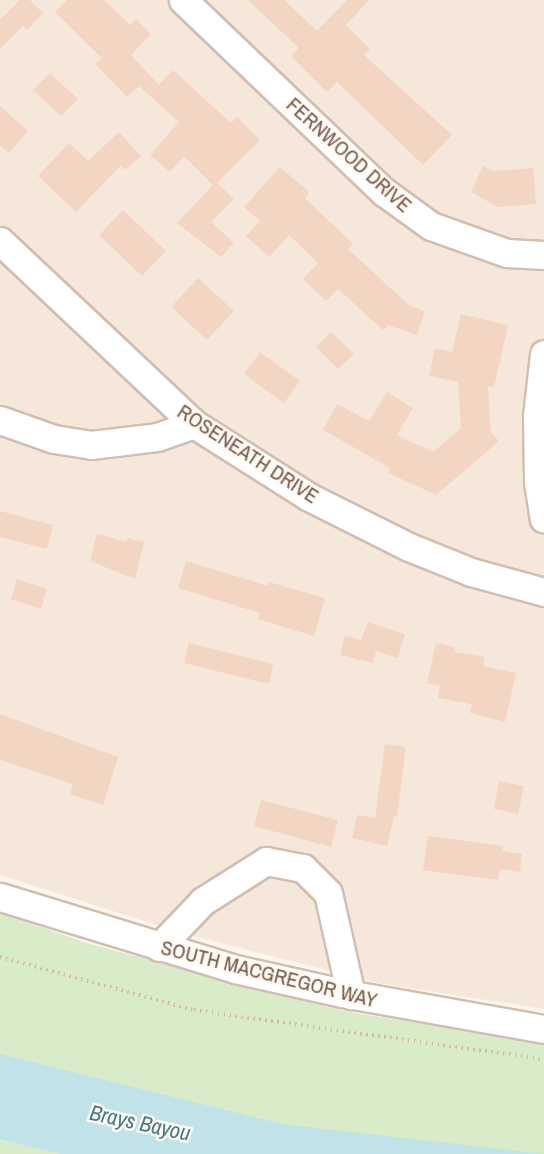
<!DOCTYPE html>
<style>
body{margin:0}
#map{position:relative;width:544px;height:1154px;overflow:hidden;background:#fdf6ec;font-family:"Archivo Narrow",sans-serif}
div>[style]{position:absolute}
.residential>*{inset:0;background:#f5e8da}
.green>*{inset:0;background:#d8ecc9}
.water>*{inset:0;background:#bfe3e8}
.building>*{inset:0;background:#f3d5c3}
.path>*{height:4px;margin-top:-2px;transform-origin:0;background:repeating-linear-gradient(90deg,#d9b8a5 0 1.5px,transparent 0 6px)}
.roads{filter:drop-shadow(2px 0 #d1beb0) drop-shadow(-2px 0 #d1beb0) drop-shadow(0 2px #d1beb0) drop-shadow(0 -2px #d1beb0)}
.minor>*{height:27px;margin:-13.5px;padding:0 13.5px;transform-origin:13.5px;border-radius:13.5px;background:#fff}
span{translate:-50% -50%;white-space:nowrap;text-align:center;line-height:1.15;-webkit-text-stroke:5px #fffaf3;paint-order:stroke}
.street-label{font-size:21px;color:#7a5c4d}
.water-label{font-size:22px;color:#437c86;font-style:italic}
</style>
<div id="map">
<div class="residential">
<div style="clip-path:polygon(0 0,544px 0,544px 1009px,378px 983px,185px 934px,0 875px)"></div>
</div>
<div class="green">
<div style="clip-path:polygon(0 913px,90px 944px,348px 1012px,544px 1042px,544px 1154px,0 1154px)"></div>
</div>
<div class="water">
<div style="clip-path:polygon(0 1054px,282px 1124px,544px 1154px,61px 1154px,0 1139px)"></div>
</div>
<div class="building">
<div style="clip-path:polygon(20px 0,30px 0,43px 13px,27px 30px,23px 26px,0 49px,0 20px)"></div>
<div style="clip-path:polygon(67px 0,104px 0,130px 25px,136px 19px,151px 34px,131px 55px,159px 85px,173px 70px,231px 123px,237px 117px,260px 140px,217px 183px,234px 199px,211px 222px,234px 243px,221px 257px,177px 223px,213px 185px,184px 156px,170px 172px,150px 155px,179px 122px,139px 86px,127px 97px,95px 64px,102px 58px,55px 12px)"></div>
<div style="clip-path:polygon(248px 0,284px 0,317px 31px,347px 0,369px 0,346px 25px,370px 49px,364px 55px,452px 135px,423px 165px,337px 82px,327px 92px,291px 56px,299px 48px)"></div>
<div style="clip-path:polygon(50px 73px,78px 99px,61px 116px,33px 90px)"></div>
<div style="clip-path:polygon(0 106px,28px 131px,9px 153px,0 146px)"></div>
<div style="clip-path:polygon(119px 132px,141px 156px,125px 170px,121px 165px,76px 212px,38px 176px,69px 143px,88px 161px)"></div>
<div style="clip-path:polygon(483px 166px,493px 171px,533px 168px,536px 204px,498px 207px,471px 192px)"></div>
<div style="clip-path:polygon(280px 167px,309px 192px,305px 198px,353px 244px,348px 249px,410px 306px,425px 311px,417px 335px,388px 325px,383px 330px,338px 289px,326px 301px,303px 279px,318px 263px,289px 235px,269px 257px,246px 236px,260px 221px,244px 207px)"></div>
<div style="clip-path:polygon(123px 210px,166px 251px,142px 276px,99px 235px)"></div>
<div style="clip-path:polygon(198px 278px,234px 311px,207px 340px,171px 307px)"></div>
<div style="clip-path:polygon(461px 314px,508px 325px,494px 387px,488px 386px,491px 432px,499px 441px,436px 495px,388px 473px,390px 468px,323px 430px,337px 404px,369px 421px,387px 392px,413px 408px,397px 435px,433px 452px,461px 428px,458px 382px,429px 376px,435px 348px,452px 352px)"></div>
<div style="clip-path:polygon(331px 332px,354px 354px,338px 369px,316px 347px)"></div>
<div style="clip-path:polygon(260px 352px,300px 381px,284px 403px,244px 374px)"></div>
<div style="clip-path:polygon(0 511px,53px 525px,47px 549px,0 537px)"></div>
<div style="clip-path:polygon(97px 534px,127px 542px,128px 538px,144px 542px,135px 579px,90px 561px)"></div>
<div style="clip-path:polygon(186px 561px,268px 586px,269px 582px,325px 598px,314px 636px,258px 619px,260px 613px,178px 588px)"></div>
<div style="clip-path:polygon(17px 579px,47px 589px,41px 609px,11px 599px)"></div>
<div style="clip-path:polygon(368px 622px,405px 634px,398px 658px,376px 651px,373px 663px,340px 655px,345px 636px,361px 640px)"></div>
<div style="clip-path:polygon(189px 643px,273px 664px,269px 684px,184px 663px)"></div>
<div style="clip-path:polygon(436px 643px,455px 647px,454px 652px,485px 657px,483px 666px,516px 673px,505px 722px,470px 713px,472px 704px,438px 698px,440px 686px,427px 683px)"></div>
<div style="clip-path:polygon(0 714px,118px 757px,103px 805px,70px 794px,73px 784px,0 760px)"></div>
<div style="clip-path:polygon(385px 744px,406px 747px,397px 817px,394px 816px,387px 846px,352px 838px,357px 815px,375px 818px)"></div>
<div style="clip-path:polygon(499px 781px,524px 786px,518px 814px,494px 809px)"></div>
<div style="clip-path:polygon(261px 800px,338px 820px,331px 847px,254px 826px)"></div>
<div style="clip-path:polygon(428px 836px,503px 846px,502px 851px,522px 854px,520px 872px,500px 869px,498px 880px,423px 870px)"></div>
</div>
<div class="path">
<div style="left:0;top:957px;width:201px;rotate:15.3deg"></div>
<div style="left:194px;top:1010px;width:353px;rotate:8deg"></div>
</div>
<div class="roads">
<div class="minor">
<div style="left:183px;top:0;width:278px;rotate:43.7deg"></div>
<div style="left:384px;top:192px;width:58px;rotate:35.9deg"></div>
<div style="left:431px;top:226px;width:81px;rotate:19.6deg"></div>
<div style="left:507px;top:253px;width:37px;rotate:3deg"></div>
<div style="left:0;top:241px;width:267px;rotate:43.3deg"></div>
<div style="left:194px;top:424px;width:136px;rotate:32.4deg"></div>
<div style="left:309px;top:497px;width:112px;rotate:26.6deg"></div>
<div style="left:409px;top:547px;width:67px;rotate:22deg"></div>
<div style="left:471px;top:572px;width:76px;rotate:15.3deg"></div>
<div style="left:544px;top:354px;width:62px;rotate:96.4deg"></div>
<div style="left:537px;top:416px;width:66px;rotate:89.1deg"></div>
<div style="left:538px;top:482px;width:37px;rotate:81deg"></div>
<div style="left:0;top:420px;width:57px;rotate:19.4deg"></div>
<div style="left:54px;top:439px;width:37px;rotate:9deg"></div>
<div style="left:91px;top:445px;width:66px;rotate:-6.9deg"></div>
<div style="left:157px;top:437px;width:39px;rotate:-19deg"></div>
<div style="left:0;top:897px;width:246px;rotate:17deg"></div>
<div style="left:235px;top:969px;width:110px;rotate:12.6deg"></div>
<div style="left:342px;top:993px;width:205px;rotate:10.1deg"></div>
<div style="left:159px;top:947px;width:64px;rotate:-46.3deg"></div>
<div style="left:203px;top:901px;width:75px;rotate:-32.4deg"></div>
<div style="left:266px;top:861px;width:38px;rotate:11deg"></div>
<div style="left:303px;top:868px;width:35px;rotate:45deg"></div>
<div style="left:328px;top:893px;width:105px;rotate:77.3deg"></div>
</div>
</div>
<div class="street-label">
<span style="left:349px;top:155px;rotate:42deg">FERNWOOD DRIVE</span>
<span style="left:248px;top:454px;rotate:33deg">ROSENEATH DRIVE</span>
<span style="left:269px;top:974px;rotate:14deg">SOUTH MACGREGOR WAY</span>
</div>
<div class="water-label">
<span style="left:140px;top:1123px;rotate:12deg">Brays Bayou</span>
</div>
</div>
